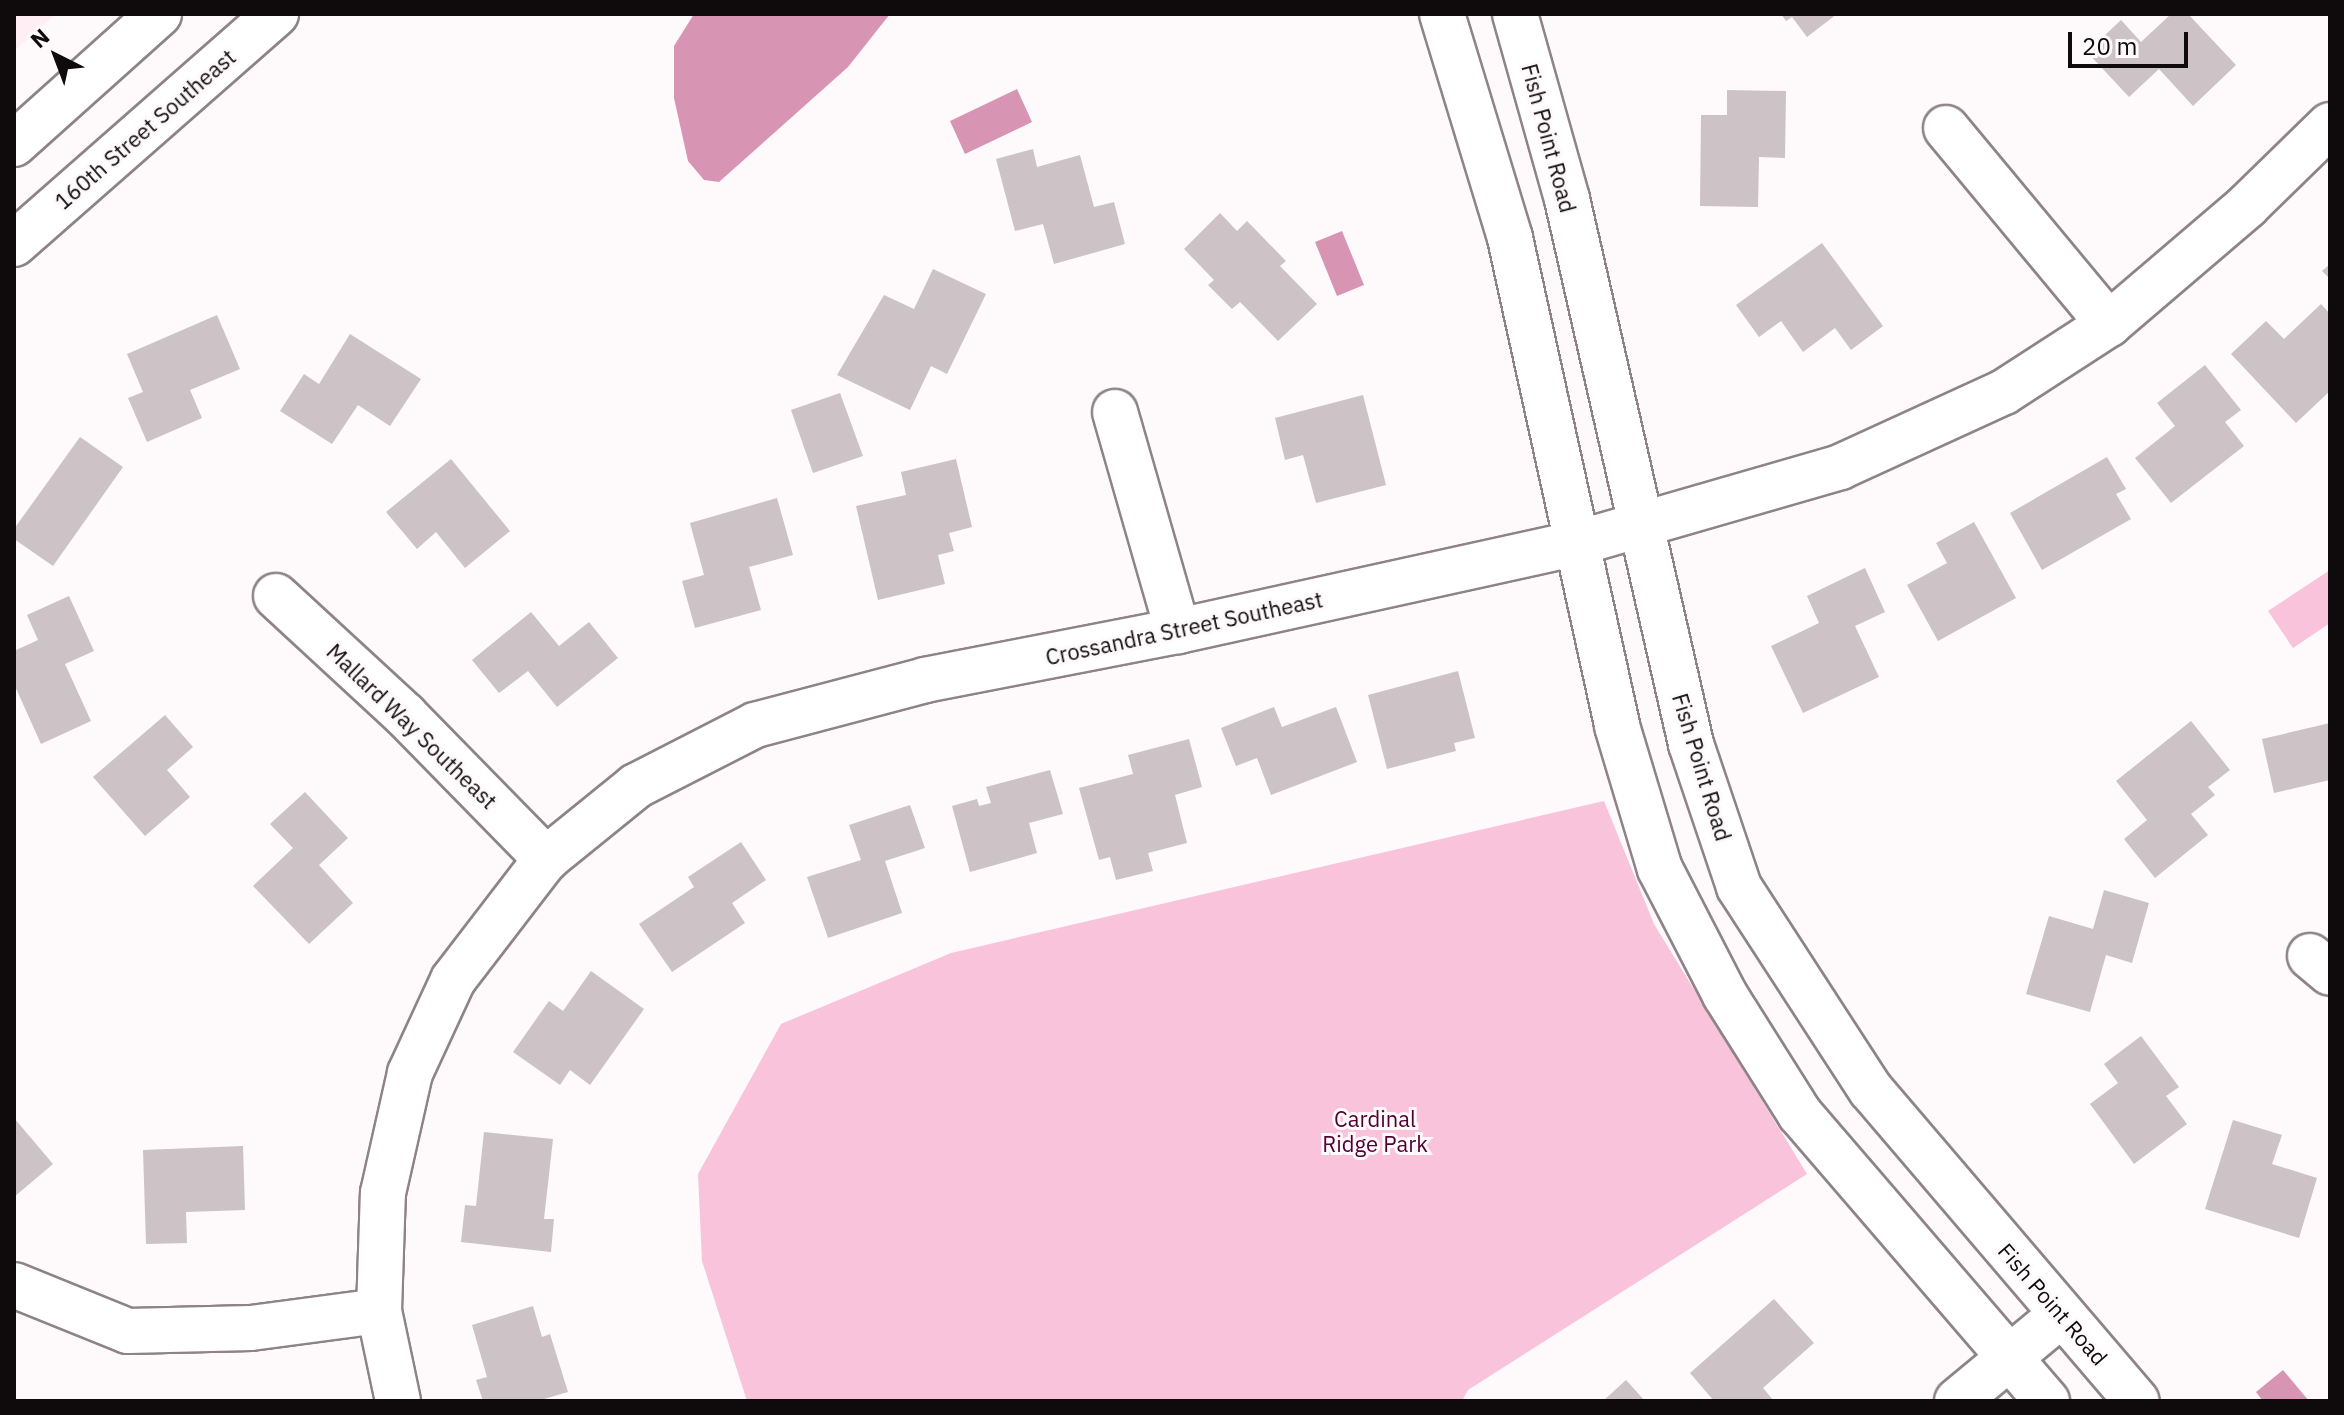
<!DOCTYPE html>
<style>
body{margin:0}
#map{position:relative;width:2344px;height:1415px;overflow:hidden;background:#fef9fb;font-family:"IBM Plex Sans",sans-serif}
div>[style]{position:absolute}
.built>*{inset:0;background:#ffeff5}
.green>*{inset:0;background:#f9c3db}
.water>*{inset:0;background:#d795b3}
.building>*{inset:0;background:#cdc2c6}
.roads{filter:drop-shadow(2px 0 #8e8388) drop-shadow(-2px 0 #8e8388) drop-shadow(0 2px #8e8388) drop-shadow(0 -2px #8e8388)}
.street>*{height:44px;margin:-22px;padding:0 22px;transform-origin:22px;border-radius:22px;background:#fff}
.secondary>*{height:44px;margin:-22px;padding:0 22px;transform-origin:22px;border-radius:22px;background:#fff}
span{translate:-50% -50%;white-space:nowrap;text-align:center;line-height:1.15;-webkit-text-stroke:6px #fef9fb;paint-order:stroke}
.street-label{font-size:22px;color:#0f0b0d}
.park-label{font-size:22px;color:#4f0031}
.frame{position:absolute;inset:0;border:16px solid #0f0b0d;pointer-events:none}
.north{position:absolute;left:16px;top:16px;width:80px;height:80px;-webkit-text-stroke:6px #fef9fb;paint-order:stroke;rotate:318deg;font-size:22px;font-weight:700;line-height:32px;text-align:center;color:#0f0b0d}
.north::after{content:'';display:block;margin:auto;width:28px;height:36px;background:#0f0b0d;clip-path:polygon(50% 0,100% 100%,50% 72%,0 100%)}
.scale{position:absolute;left:2068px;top:32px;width:120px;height:36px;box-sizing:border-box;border:4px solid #0f0b0d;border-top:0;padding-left:10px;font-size:24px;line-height:28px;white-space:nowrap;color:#0f0b0d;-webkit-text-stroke:6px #fef9fb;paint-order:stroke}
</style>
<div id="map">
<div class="built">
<div style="clip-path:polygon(14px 14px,56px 14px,14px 51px)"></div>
</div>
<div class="green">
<div style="clip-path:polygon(2330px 570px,2330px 623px,2293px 648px,2268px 611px)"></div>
<div style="clip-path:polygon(1604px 801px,1654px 924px,1807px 1174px,1468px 1390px,1462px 1401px,747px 1401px,702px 1261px,698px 1174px,781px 1024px,951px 953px)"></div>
</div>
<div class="water">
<div style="clip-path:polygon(694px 14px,890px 14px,848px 67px,719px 182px,704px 180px,688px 161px,674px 98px,674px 46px)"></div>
<div style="clip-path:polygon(1017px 89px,1032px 122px,965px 154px,950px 121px)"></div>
<div style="clip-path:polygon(1342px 231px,1364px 285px,1337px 296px,1315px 242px)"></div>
<div style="clip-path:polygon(2283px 1370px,2309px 1401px,2263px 1401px,2256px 1392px)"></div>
</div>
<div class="building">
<div style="clip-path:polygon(1781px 14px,1837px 14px,1807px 37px,1792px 17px,1786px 21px)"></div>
<div style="clip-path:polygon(2171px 14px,2188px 14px,2236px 65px,2193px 106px,2159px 69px,2129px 97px,2087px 52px,2121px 20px,2141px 42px)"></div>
<div style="clip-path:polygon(1727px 90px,1786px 91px,1785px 158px,1759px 157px,1758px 207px,1700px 206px,1701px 115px,1727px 115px)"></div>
<div style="clip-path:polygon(1033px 149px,1037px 167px,1080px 155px,1094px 207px,1114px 202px,1125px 244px,1054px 264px,1043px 224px,1015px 231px,996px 159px)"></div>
<div style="clip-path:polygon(1220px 213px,1237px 231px,1247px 221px,1286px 261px,1280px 266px,1317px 304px,1278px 341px,1240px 302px,1232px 309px,1208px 285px,1214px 280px,1184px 249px)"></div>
<div style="clip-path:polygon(1822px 243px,1883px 326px,1851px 350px,1835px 328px,1803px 352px,1781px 321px,1759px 337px,1736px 305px)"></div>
<div style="clip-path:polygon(2330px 264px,2330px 279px,2322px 271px)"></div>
<div style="clip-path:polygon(933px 269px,986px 294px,947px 374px,931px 366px,910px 410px,837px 375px,884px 295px,914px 309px)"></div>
<div style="clip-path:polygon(2321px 304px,2330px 314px,2330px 391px,2296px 423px,2231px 354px,2266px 321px,2284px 339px)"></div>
<div style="clip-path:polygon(217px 315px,240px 369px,190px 390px,202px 418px,147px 442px,128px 398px,143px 392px,127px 354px)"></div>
<div style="clip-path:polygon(350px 334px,421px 379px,390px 426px,358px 405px,332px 444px,280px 411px,304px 374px,319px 384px)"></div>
<div style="clip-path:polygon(2205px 365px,2241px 410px,2225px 422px,2244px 446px,2171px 503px,2135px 458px,2175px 426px,2157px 403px)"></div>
<div style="clip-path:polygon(840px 393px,863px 456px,813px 473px,791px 410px)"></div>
<div style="clip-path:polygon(1363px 395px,1386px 485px,1316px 503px,1303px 455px,1285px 460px,1275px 418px)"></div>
<div style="clip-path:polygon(80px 437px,123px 467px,53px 566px,14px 539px,14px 529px)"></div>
<div style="clip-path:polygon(2107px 457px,2126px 489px,2116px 494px,2131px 519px,2042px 570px,2010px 513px)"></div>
<div style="clip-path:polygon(451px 459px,510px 531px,465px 568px,436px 532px,417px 549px,386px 512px)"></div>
<div style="clip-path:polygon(956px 459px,972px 527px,949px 533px,954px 551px,938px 555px,945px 584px,878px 600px,856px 506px,906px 495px,901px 472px)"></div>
<div style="clip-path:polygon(777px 498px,793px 555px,749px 567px,761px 610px,695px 628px,682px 581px,704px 575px,690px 523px)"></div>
<div style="clip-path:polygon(1974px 522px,2016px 598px,1938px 641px,1907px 585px,1947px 563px,1936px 543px)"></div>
<div style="clip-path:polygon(1865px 568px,1885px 612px,1855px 626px,1879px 677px,1803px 713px,1771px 646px,1819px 623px,1807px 596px)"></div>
<div style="clip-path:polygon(69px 596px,94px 651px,65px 664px,91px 721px,41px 744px,14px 684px,14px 651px,38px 640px,27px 615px)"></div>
<div style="clip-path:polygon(531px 612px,559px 646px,589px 622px,618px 658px,557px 707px,528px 671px,499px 693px,472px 660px)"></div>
<div style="clip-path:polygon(1458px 671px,1475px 738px,1454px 743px,1456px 751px,1387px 769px,1368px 695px)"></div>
<div style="clip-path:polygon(1274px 707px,1282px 727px,1336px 707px,1357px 762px,1271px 795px,1257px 758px,1236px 766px,1221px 728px)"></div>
<div style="clip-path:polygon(165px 715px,193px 747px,167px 770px,190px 797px,145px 836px,93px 777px)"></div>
<div style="clip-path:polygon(2191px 721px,2230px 770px,2208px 787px,2215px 795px,2191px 814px,2208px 835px,2155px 878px,2124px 839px,2147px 820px,2116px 781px)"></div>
<div style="clip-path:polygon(2330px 723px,2330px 780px,2274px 793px,2262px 739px)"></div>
<div style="clip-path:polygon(1189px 739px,1202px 787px,1175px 795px,1187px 843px,1148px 853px,1153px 871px,1116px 880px,1110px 857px,1099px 860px,1079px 788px,1133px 774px,1128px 755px)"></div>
<div style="clip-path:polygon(1050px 770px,1063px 814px,1029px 823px,1037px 853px,970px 872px,952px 806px,977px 799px,979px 806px,991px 803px,986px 787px)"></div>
<div style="clip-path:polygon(305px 792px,348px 838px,319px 865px,353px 903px,309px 944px,253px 886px,293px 848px,270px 824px)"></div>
<div style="clip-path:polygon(910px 805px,925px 848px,885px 861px,902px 913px,828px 938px,807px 877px,861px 860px,849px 825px)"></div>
<div style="clip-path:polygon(741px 842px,766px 880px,732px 903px,745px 923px,672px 972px,639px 924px,694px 887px,688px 877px)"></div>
<div style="clip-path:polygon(2104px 890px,2149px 903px,2132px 963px,2106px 955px,2090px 1012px,2026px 994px,2049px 916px,2093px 929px)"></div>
<div style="clip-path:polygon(591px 971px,644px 1009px,590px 1085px,570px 1070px,560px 1085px,513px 1052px,549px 1001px,563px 1011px)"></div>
<div style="clip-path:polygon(2141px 1036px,2179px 1087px,2166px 1096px,2187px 1124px,2134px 1164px,2090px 1104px,2118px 1083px,2104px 1064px)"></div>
<div style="clip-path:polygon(14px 1118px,53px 1164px,14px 1197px)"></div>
<div style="clip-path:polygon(2233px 1120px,2282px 1135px,2272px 1164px,2317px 1178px,2299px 1238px,2205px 1209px)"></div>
<div style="clip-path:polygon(484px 1132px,553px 1139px,544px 1219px,554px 1219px,551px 1252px,461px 1242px,465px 1205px,476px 1206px)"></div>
<div style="clip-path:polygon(243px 1146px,245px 1210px,186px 1212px,187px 1243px,146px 1244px,143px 1150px)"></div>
<div style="clip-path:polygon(1774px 1299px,1814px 1343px,1763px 1388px,1774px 1401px,1714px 1401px,1690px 1373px)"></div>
<div style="clip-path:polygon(533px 1306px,542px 1337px,550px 1334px,568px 1392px,537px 1401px,483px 1401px,476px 1380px,487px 1377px,472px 1325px)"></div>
<div style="clip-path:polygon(1626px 1380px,1645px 1401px,1603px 1401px)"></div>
</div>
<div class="roads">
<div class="street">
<div style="left:1946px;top:128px;width:255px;rotate:50.3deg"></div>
<div style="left:1115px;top:412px;width:228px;rotate:74deg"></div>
<div style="left:276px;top:596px;width:176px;rotate:42.7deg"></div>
<div style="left:405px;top:715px;width:202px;rotate:45.6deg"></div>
<div style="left:2310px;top:956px;width:26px;rotate:40deg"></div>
<div style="left:14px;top:1285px;width:123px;rotate:22deg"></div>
<div style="left:128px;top:1331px;width:123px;rotate:-1.4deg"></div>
<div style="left:251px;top:1328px;width:129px;rotate:-7.6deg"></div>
<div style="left:398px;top:1401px;width:92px;rotate:-101.9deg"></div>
<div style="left:379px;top:1311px;width:118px;rotate:-88.1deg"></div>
<div style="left:383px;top:1193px;width:123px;rotate:-77.3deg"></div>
<div style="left:410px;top:1073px;width:102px;rotate:-65.2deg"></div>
<div style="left:453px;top:980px;width:153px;rotate:-52.5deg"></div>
<div style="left:546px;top:859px;width:116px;rotate:-39deg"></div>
<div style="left:636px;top:786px;width:134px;rotate:-27.1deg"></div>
<div style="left:755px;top:725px;width:176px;rotate:-14.8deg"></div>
<div style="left:925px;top:680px;width:258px;rotate:-11deg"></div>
<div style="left:1178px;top:631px;width:405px;rotate:-12.4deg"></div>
<div style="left:1574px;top:544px;width:277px;rotate:-16.1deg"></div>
<div style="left:1840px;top:467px;width:180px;rotate:-24.6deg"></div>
<div style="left:2004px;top:392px;width:125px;rotate:-32.9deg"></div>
<div style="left:2109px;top:324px;width:182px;rotate:-40.5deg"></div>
<div style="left:2247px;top:206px;width:116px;rotate:-44.3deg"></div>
<div style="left:1957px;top:1401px;width:136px;rotate:-39.6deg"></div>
</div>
<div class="secondary">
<div style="left:1442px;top:14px;width:234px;rotate:73.1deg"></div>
<div style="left:1510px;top:238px;width:500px;rotate:77.6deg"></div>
<div style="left:1617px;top:726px;width:149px;rotate:73.3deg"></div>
<div style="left:1660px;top:869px;width:142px;rotate:62.7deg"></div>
<div style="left:1725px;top:995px;width:141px;rotate:57.8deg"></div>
<div style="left:1800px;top:1114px;width:379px;rotate:49.3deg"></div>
<div style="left:1515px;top:14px;width:192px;rotate:74.3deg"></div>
<div style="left:1567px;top:199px;width:559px;rotate:77.18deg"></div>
<div style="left:1691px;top:744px;width:151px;rotate:71.4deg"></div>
<div style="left:1739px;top:887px;width:242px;rotate:57deg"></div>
<div style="left:1871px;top:1090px;width:409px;rotate:49.5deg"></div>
<div style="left:14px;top:144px;width:195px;rotate:-41.9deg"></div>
<div style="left:14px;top:244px;width:349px;rotate:-41.3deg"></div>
</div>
</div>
<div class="street-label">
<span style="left:145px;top:129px;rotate:-41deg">160th Street Southeast</span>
<span style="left:1549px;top:138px;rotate:75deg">Fish Point Road</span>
<span style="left:1184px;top:628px;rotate:-12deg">Crossandra Street Southeast</span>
<span style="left:412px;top:726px;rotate:44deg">Mallard Way Southeast</span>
<span style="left:1702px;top:767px;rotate:73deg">Fish Point Road</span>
<span style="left:2053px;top:1304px;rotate:49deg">Fish Point Road</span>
</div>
<div class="park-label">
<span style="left:1375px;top:1131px">Cardinal<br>Ridge Park</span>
</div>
<div class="frame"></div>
<div class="north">N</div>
<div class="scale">20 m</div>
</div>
